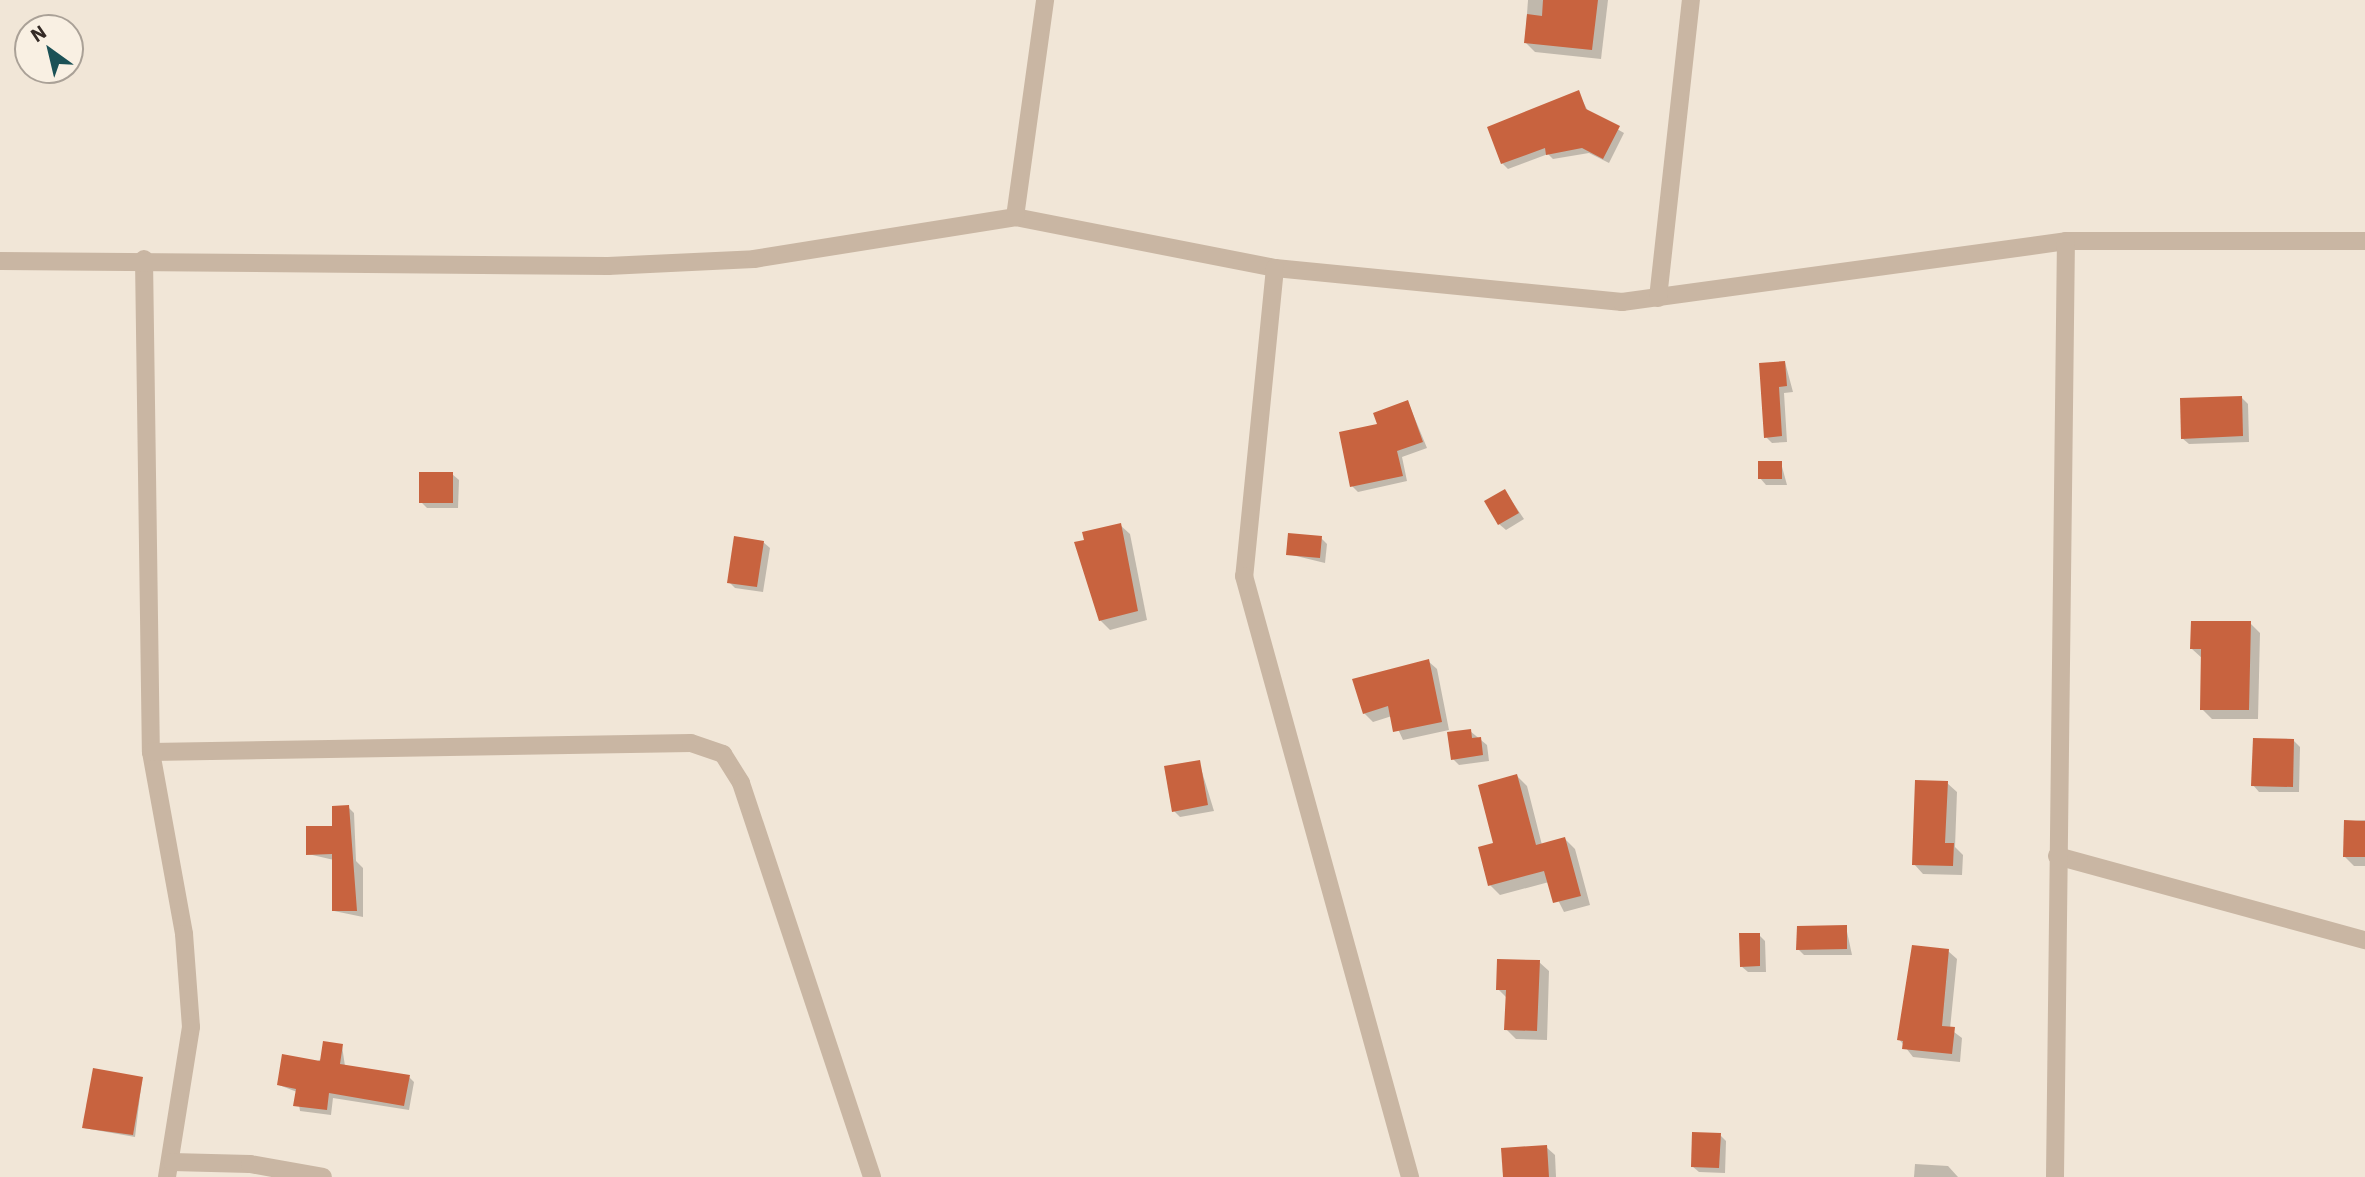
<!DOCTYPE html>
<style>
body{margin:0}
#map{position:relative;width:2365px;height:1177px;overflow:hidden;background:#f1e6d7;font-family:"IBM Plex Sans",sans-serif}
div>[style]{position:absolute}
.shadow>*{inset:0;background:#0003}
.building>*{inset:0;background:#c8633f}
.street>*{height:18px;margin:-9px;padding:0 9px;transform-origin:9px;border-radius:9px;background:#c9b6a3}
span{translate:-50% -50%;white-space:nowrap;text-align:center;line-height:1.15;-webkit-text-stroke:7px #f9f0e3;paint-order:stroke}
.north{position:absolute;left:14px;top:14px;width:70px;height:70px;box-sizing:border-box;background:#f9f0e3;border:2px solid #aaa197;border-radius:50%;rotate:326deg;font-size:19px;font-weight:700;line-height:28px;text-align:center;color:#342a25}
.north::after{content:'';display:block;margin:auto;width:24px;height:32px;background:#1b5156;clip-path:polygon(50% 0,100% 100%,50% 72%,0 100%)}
</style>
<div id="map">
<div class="shadow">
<div style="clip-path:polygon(1528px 0,1608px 0,1601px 59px,1535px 52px,1525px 42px)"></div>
<div style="clip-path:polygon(1578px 92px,1589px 113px,1624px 133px,1609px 163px,1589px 153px,1553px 159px,1548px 154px,1508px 169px,1502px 163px)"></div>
<div style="clip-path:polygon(1785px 362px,1793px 392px,1784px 393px,1787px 442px,1772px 443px,1766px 437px)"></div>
<div style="clip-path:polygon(2241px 397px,2248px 404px,2249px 442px,2189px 444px,2182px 438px)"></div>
<div style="clip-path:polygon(1408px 402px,1427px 448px,1402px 457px,1407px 481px,1358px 492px,1352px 486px,1379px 425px)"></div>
<div style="clip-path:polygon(1781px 463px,1787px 485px,1766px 485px,1760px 478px)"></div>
<div style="clip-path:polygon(452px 474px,459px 480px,458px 508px,427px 508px,421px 502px)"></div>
<div style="clip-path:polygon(1505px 491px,1524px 519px,1506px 530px,1499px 524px)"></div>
<div style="clip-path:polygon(1120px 525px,1130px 534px,1147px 620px,1110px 630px,1100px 620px)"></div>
<div style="clip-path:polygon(1321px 538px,1327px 544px,1325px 563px,1288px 554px)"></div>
<div style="clip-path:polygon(763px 542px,770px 548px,763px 592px,735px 588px,729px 582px)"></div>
<div style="clip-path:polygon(2250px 623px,2260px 633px,2258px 719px,2212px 719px,2202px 709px,2203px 659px,2192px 649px)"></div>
<div style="clip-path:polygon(1428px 661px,1437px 669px,1449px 730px,1403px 740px,1392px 716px,1373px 722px,1364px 713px)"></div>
<div style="clip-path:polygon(1470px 731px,1487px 745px,1489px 761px,1459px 765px,1453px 759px)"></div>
<div style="clip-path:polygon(2293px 740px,2300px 747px,2299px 792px,2259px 792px,2253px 785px)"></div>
<div style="clip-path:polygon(1199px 762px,1214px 811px,1180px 817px,1174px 811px)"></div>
<div style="clip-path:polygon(1517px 776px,1527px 786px,1542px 845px,1565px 839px,1575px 849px,1590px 905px,1564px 912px,1549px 882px,1500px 895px,1490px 885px)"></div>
<div style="clip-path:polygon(1947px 783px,1957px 792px,1955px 847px,1963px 855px,1962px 875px,1923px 874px,1914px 864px)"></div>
<div style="clip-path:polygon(348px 807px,354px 813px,356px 861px,363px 868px,363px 917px,334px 911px,334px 860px,308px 854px)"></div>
<div style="clip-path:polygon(2365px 820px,2365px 866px,2354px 866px,2344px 856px,2345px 822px)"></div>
<div style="clip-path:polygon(1846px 927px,1852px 955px,1804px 955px,1798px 949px)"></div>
<div style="clip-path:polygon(1759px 935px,1765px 941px,1766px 972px,1748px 972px,1741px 966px)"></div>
<div style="clip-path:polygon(1948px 951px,1957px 959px,1950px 1029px,1962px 1038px,1960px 1062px,1913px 1057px,1899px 1039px)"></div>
<div style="clip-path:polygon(1539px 962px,1549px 971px,1547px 1040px,1516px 1039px,1506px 1029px,1507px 998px,1498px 989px)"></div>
<div style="clip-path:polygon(342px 1046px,345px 1066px,409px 1077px,414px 1082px,409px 1110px,333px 1098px,331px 1115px,300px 1111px,297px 1092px,279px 1085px)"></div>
<div style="clip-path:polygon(142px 1079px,135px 1137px,84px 1128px)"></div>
<div style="clip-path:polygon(1720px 1135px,1726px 1141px,1725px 1173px,1699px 1172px,1692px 1166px)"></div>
<div style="clip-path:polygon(1546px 1147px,1555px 1155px,1556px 1177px,1505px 1177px)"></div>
<div style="clip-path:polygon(1915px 1164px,1948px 1166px,1958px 1177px,1914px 1177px)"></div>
</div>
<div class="building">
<div style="clip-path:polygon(1543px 0,1598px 0,1592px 50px,1524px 43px,1527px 14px,1542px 16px)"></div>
<div style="clip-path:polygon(1579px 90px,1586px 109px,1620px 126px,1603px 159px,1582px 148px,1546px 155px,1545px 148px,1501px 164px,1487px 127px)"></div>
<div style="clip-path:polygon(1785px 361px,1787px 386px,1779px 387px,1782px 436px,1764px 438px,1759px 363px)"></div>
<div style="clip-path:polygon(2242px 396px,2243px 436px,2181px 439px,2180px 398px)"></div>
<div style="clip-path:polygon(1408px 400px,1423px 442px,1397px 451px,1403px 476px,1350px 487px,1339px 432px,1377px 424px,1373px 413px)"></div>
<div style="clip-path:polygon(1758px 461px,1782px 461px,1782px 479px,1758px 479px)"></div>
<div style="clip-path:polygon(419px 472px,453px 472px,453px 503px,419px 503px)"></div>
<div style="clip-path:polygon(1505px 489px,1519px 513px,1498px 525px,1484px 501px)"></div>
<div style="clip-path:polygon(1121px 523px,1138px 611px,1099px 621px,1074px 542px,1084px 540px,1082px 532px)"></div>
<div style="clip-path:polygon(1288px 533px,1322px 536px,1320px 558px,1286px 555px)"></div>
<div style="clip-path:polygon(734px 536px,764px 541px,757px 587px,727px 583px)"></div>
<div style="clip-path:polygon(2191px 621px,2251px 621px,2249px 710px,2200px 710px,2201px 649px,2190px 649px)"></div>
<div style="clip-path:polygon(1429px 659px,1442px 722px,1393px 732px,1388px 706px,1363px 714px,1352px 679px)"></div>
<div style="clip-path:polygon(1471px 729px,1472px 738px,1481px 737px,1483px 755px,1451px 760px,1447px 732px)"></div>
<div style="clip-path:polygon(2253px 738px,2294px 739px,2293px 787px,2251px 786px)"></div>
<div style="clip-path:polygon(1200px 760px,1208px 805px,1172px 812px,1164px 766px)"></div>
<div style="clip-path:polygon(1517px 774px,1536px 845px,1565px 837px,1581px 896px,1553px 903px,1544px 871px,1488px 886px,1478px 847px,1493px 843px,1478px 785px)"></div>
<div style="clip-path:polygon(1915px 780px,1948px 781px,1945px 843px,1954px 843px,1953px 866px,1912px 865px)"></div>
<div style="clip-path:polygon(349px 805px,357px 911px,332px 911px,332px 854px,306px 855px,306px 826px,332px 826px,332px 806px)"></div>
<div style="clip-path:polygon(2344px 820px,2365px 821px,2365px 857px,2343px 857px)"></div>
<div style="clip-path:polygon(1847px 925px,1847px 949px,1796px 950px,1797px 926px)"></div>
<div style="clip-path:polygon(1739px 933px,1760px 933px,1760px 966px,1740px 967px)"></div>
<div style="clip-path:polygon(1912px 945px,1949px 949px,1942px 1026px,1955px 1027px,1952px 1054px,1902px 1049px,1903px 1041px,1897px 1040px)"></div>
<div style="clip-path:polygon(1497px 959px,1540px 960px,1537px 1031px,1504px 1030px,1506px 990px,1496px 990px)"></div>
<div style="clip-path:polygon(323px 1041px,343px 1044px,340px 1064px,410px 1075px,404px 1106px,329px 1093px,327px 1110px,293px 1106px,296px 1089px,277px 1085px,282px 1054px,320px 1061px)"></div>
<div style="clip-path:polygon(93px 1068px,143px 1077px,133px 1135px,82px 1128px)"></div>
<div style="clip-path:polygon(1692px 1132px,1721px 1133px,1719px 1168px,1691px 1167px)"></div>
<div style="clip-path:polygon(1547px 1145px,1549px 1177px,1503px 1177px,1501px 1148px)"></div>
</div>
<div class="street">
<div style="left:1015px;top:217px;width:265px;rotate:11.1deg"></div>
<div style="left:1275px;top:268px;width:349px;rotate:5.6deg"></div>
<div style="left:1622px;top:302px;width:448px;rotate:-7.8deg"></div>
<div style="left:2066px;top:241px;width:299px"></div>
<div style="left:144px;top:259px;width:493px;rotate:89.2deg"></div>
<div style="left:151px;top:752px;width:185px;rotate:79.7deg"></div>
<div style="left:184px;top:934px;width:93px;rotate:85.7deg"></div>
<div style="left:191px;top:1027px;width:152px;rotate:99.1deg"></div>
<div style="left:0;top:261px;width:608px;rotate:0.47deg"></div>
<div style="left:608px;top:266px;width:146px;rotate:-2.7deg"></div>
<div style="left:754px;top:259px;width:264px;rotate:-9.1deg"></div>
<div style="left:1015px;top:217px;width:219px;rotate:-82.1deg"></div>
<div style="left:1275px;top:268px;width:310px;rotate:95.7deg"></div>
<div style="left:1244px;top:576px;width:624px;rotate:74.56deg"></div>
<div style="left:1658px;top:298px;width:300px;rotate:-83.7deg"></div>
<div style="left:151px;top:752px;width:540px;rotate:-0.95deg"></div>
<div style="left:691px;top:743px;width:34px;rotate:19deg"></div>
<div style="left:723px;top:754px;width:34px;rotate:58deg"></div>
<div style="left:741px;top:783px;width:415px;rotate:71.6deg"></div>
<div style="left:2057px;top:856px;width:319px;rotate:15.3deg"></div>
<div style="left:172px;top:1162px;width:78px;rotate:1.5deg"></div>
<div style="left:250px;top:1164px;width:74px;rotate:10.1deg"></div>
<div style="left:2055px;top:1177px;width:936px;rotate:-89.33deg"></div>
</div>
<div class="north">N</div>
</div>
